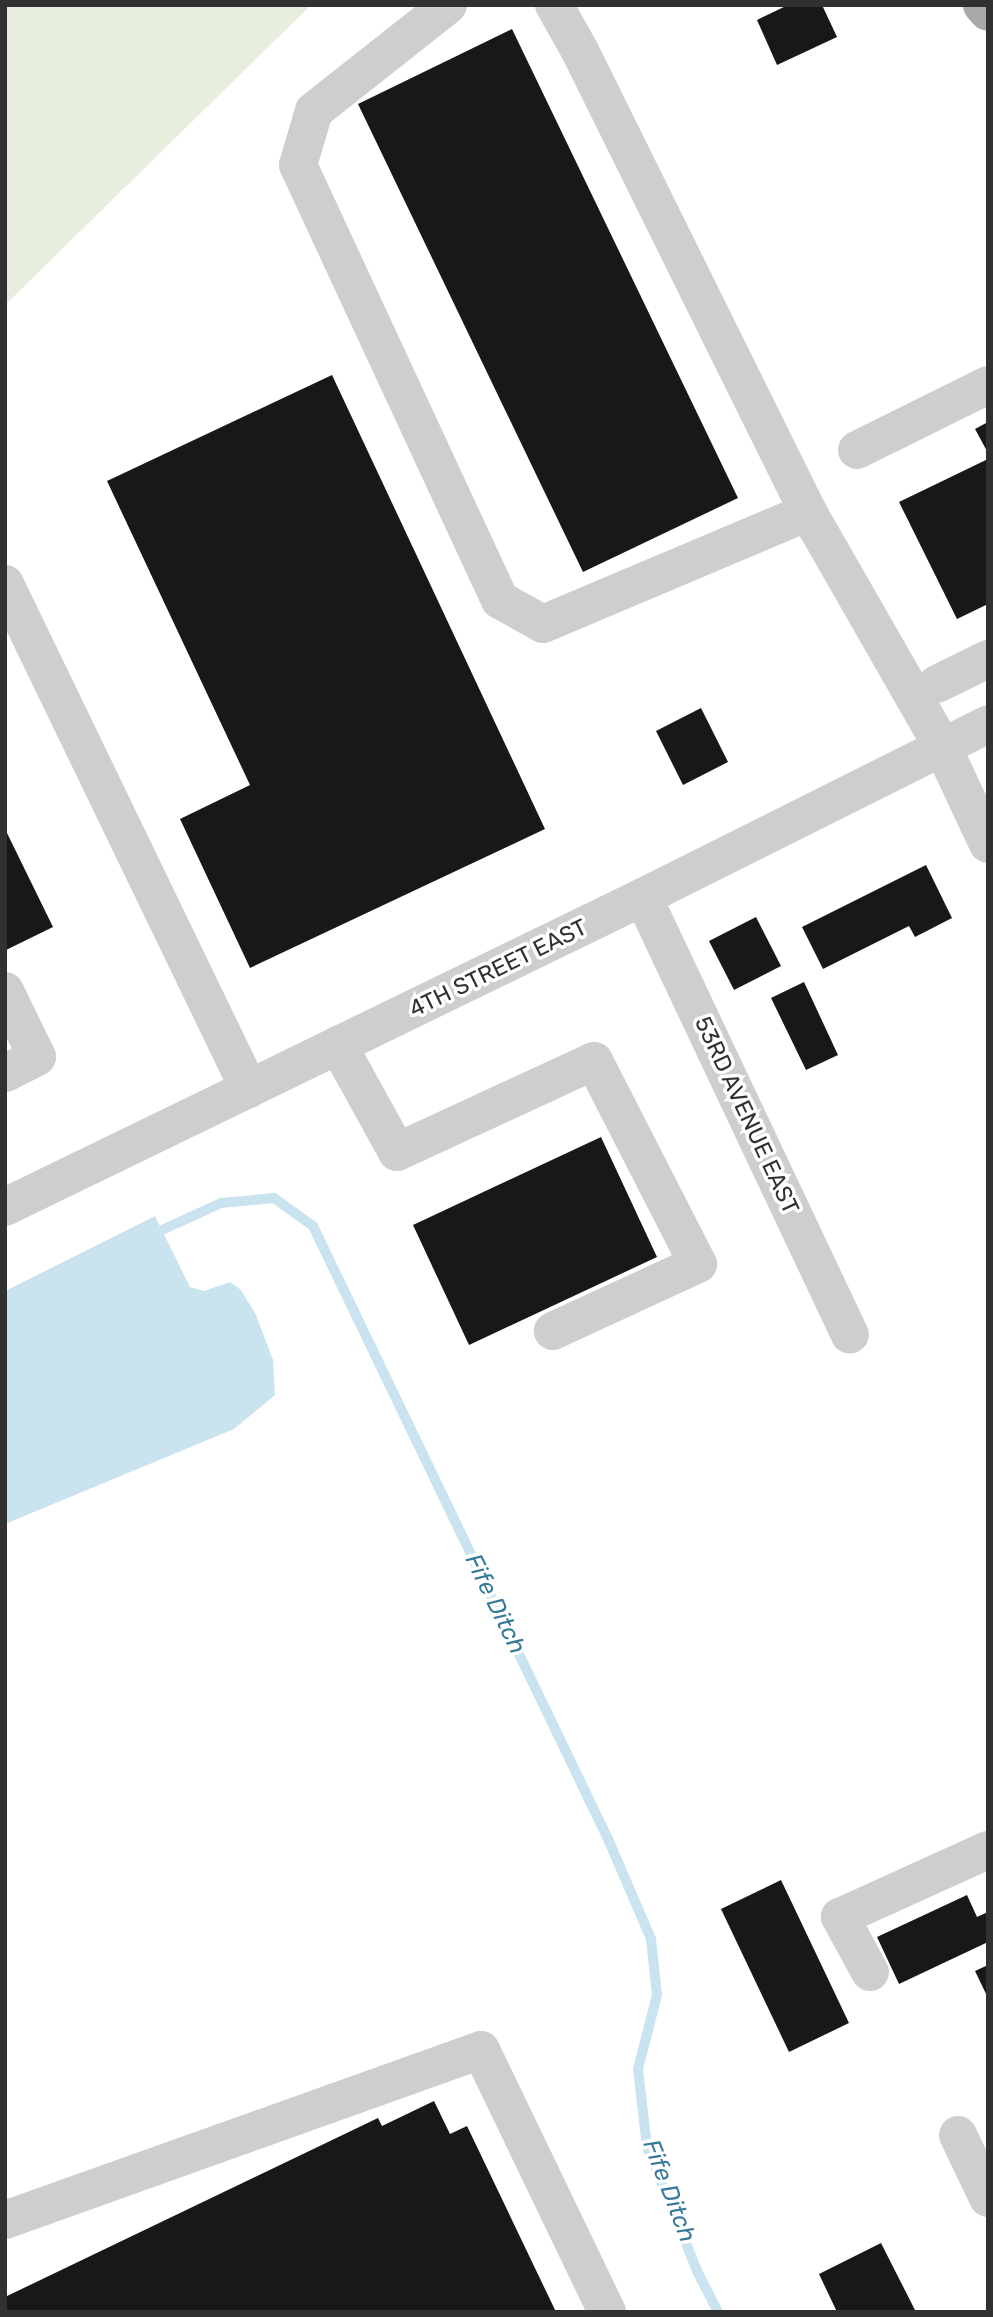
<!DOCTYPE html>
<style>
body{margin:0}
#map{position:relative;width:993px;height:2317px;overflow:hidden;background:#fff;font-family:Rubik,sans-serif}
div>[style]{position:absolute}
.green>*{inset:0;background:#e8eede}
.water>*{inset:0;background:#c9e3ef}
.stream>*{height:10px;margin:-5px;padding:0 5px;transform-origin:5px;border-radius:5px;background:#c9e3ef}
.building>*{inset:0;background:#181818}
.minor>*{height:38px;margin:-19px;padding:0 19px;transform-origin:19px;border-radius:19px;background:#cecece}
.major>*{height:38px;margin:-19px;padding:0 19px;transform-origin:19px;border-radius:19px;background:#a9a9a9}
span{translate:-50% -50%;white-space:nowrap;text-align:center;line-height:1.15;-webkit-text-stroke:7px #fff;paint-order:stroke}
.street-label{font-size:23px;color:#313131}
.water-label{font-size:24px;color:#377a9a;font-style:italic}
.frame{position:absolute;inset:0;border:7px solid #313131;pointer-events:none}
</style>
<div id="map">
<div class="green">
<div style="clip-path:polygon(5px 5px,311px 5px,5px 305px)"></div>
</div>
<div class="water">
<div style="clip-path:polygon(155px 1216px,190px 1287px,204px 1291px,230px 1282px,241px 1290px,256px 1315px,273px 1360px,275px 1395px,234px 1429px,5px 1524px,5px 1291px)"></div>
</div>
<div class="stream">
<div style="left:151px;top:1235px;width:77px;rotate:-24.6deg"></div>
<div style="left:221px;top:1203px;width:53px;rotate:-5.4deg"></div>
<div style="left:274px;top:1198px;width:48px;rotate:35.7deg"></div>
<div style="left:313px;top:1226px;width:680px;rotate:64.3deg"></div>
<div style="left:608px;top:1839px;width:109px;rotate:66.7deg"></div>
<div style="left:651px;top:1939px;width:56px;rotate:83.9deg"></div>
<div style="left:657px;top:1995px;width:76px;rotate:104.4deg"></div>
<div style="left:638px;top:2069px;width:79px;rotate:83.4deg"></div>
<div style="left:647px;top:2147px;width:134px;rotate:68deg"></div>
<div style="left:697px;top:2271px;width:46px;rotate:62.9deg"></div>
</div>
<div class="building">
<div style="clip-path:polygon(788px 5px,822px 5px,837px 37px,777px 65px,757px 20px)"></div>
<div style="clip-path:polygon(512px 29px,738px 498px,583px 572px,358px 104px)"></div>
<div style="clip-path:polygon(332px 375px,545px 829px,250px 968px,180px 819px,250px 785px,107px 481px)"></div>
<div style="clip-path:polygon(988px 422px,988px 453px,975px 429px)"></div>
<div style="clip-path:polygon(988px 459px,988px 604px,957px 619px,899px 502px)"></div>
<div style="clip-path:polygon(701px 708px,728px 762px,683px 785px,656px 731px)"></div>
<div style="clip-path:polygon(5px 829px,53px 927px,6px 950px,5px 948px)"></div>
<div style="clip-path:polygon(926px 865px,952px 918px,915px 937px,909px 926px,823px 969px,802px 927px)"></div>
<div style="clip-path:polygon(756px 917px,781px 966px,734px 990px,709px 941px)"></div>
<div style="clip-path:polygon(804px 982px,838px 1055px,806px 1070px,771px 998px)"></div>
<div style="clip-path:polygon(601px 1137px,657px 1257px,469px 1345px,413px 1225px)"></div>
<div style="clip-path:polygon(781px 1880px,849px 2023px,789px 2052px,721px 1909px)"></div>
<div style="clip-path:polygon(967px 1895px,977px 1917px,988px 1912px,988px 1942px,899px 1984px,877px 1937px)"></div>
<div style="clip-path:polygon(988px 1965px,988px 1998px,975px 1971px)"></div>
<div style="clip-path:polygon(434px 2101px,450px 2134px,467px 2126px,556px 2312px,5px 2312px,5px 2297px,378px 2118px,382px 2126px)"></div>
<div style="clip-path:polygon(881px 2243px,916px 2312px,837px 2312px,819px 2274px)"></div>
</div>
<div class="minor">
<div style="left:448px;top:5px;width:171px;rotate:141.7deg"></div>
<div style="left:314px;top:111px;width:56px;rotate:106.5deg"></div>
<div style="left:298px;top:165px;width:480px;rotate:65.1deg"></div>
<div style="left:500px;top:600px;width:49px;rotate:29.2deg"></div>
<div style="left:543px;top:624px;width:288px;rotate:-22.9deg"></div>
<div style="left:554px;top:5px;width:53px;rotate:60.5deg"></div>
<div style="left:580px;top:51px;width:514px;rotate:63.68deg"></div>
<div style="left:808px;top:512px;width:270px;rotate:60.2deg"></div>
<div style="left:942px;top:746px;width:108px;rotate:64.9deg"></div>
<div style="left:857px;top:450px;width:146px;rotate:-26.4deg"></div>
<div style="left:5px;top:584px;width:561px;rotate:64.21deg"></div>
<div style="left:937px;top:684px;width:57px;rotate:-26.1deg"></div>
<div style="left:643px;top:897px;width:484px;rotate:64.7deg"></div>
<div style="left:5px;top:991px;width:73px;rotate:64.1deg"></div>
<div style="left:37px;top:1057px;width:36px;rotate:153deg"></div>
<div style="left:338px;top:1045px;width:122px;rotate:61.1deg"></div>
<div style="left:397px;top:1152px;width:217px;rotate:-24.8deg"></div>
<div style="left:594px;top:1061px;width:228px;rotate:62.9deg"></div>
<div style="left:698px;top:1264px;width:160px;rotate:155.2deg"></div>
<div style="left:5px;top:1207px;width:709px;rotate:-25.91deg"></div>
<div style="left:643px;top:897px;width:386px;rotate:-26.6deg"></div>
<div style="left:870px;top:1972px;width:63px;rotate:-118.6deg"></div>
<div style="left:840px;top:1917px;width:162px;rotate:-24.4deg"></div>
<div style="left:958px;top:2135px;width:70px;rotate:64.5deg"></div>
<div style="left:5px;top:2220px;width:505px;rotate:-19.65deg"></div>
<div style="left:481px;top:2050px;width:291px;rotate:64.3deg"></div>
</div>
<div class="major">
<div style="left:982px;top:5px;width:9px;rotate:49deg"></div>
</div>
<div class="street-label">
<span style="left:498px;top:968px;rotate:-26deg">4TH STREET EAST</span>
<span style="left:747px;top:1115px;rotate:65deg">53RD AVENUE EAST</span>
</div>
<div class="water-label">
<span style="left:495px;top:1604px;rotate:64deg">Fife Ditch</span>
<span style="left:669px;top:2191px;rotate:69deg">Fife Ditch</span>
</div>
<div class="frame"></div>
</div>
